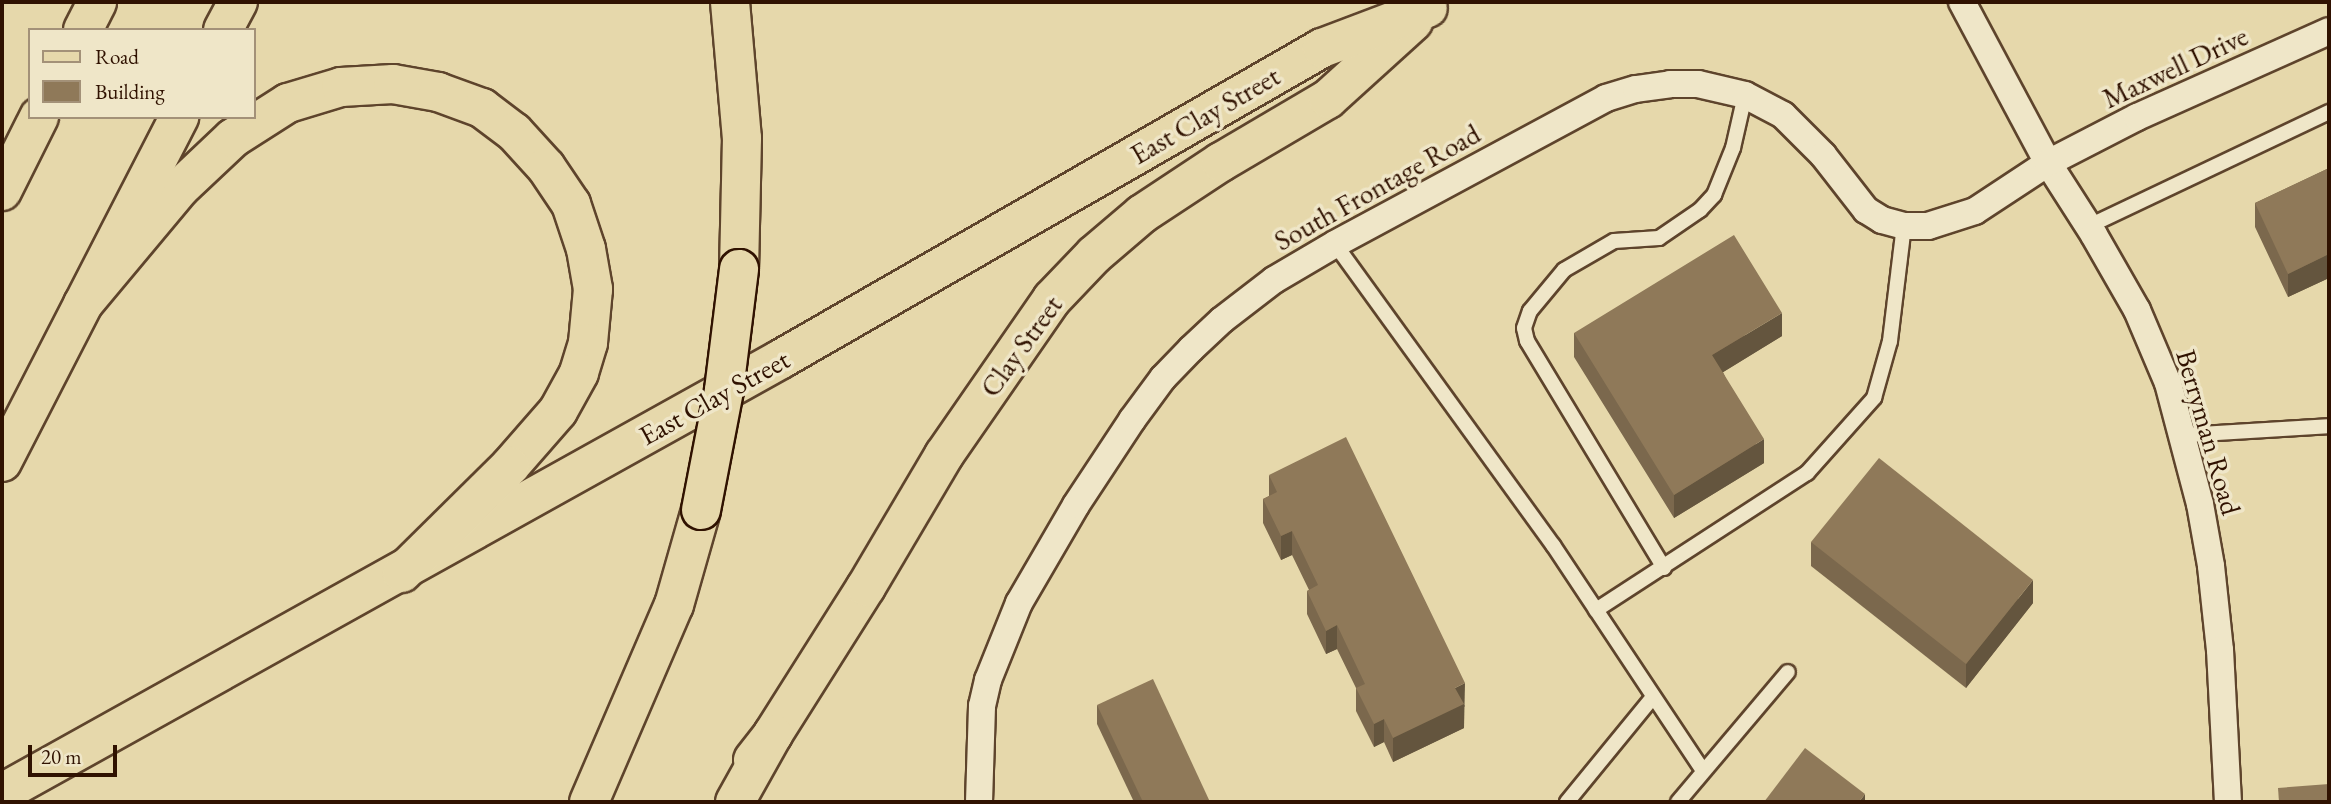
<!DOCTYPE html>
<style>
body{margin:0}
#map{position:relative;width:2331px;height:804px;overflow:hidden;background:#e6d8ab;font-family:"EB Garamond",serif}
div>[style]{position:absolute}
.roads{filter:drop-shadow(2px 0 #5e442c) drop-shadow(-2px 0 #5e442c) drop-shadow(0 2px #5e442c) drop-shadow(0 -2px #5e442c)}
.lane>*{height:14px;margin:-7px;padding:0 7px;transform-origin:7px;border-radius:7px;background:#efe6c8}
.street>*{height:26px;margin:-13px;padding:0 13px;transform-origin:13px;border-radius:13px;background:#efe6c8}
.primary>*{height:38px;margin:-19px;padding:0 19px;transform-origin:19px;border-radius:19px;background:#e6d8ab}
.highway>*{height:38px;margin:-19px;padding:0 19px;transform-origin:19px;border-radius:19px;background:#e6d8ab}
.bridges{filter:drop-shadow(2px 0 #301201) drop-shadow(-2px 0 #301201) drop-shadow(0 2px #301201) drop-shadow(0 -2px #301201)}
.highway-bridge>*{height:38px;margin:-19px;padding:0 19px;transform-origin:19px;border-radius:19px;background:#e6d8ab}
.wall>*{inset:0;background:#7b684d}
.shaded-wall>*{inset:0;background:#64553e}
.building>*{inset:0;background:#8f7959}
span{translate:-50% -50%;white-space:nowrap;text-align:center;line-height:1.15;-webkit-text-stroke:7px #efe6c8;paint-order:stroke}
.street-label{font-size:28px;color:#301201}
.frame{position:absolute;inset:0;border:4px solid #301201;pointer-events:none}
.legend{position:absolute;left:28px;top:28px;width:228px;height:91px;box-sizing:border-box;background:#efe6c8;border:2px solid #a39178;margin:0;padding:9px 12px;list-style:none;font-size:21px;color:#301201}
.legend li{display:flex;align-items:center;gap:14px;height:35px}
.legend b{width:35px;border:2px solid #a39178}
.scale{position:absolute;left:28px;top:745px;width:89px;height:32px;box-sizing:border-box;border:4px solid #301201;border-top:0;padding-left:9px;font-size:21px;line-height:24px;white-space:nowrap;color:#301201;-webkit-text-stroke:5px #efe6c8;paint-order:stroke}
</style>
<div id="map">
<div class="roads">
<div class="lane">
<div style="left:2089px;top:226px;width:266px;rotate:-25.4deg"></div>
<div style="left:1335px;top:244px;width:372px;rotate:54.1deg"></div>
<div style="left:1553px;top:545px;width:271px;rotate:56.4deg"></div>
<div style="left:2183px;top:435px;width:146px;rotate:-3.5deg"></div>
<div style="left:1664px;top:568px;width:265px;rotate:-121.1deg"></div>
<div style="left:1527px;top:341px;width:13px;rotate:-103deg"></div>
<div style="left:1524px;top:328px;width:18px;rotate:-71deg"></div>
<div style="left:1530px;top:311px;width:53px;rotate:-50.3deg"></div>
<div style="left:1564px;top:270px;width:58px;rotate:-30.1deg"></div>
<div style="left:1614px;top:241px;width:45px;rotate:-3.8deg"></div>
<div style="left:1659px;top:238px;width:50px;rotate:-34.3deg"></div>
<div style="left:1700px;top:210px;width:21px;rotate:-47deg"></div>
<div style="left:1714px;top:195px;width:51px;rotate:-68deg"></div>
<div style="left:1733px;top:148px;width:54px;rotate:-77.2deg"></div>
<div style="left:1596px;top:610px;width:252px;rotate:-33deg"></div>
<div style="left:1807px;top:473px;width:101px;rotate:-48.2deg"></div>
<div style="left:1874px;top:398px;width:59px;rotate:-74.3deg"></div>
<div style="left:1890px;top:341px;width:116px;rotate:-83.1deg"></div>
<div style="left:1567px;top:802px;width:136px;rotate:-50.7deg"></div>
<div style="left:1678px;top:802px;width:170px;rotate:-49.8deg"></div>
</div>
<div class="street">
<div style="left:1962px;top:2px;width:183px;rotate:61.9deg"></div>
<div style="left:2048px;top:163px;width:85px;rotate:57.4deg"></div>
<div style="left:2094px;top:235px;width:86px;rotate:60.2deg"></div>
<div style="left:2137px;top:310px;width:79px;rotate:67deg"></div>
<div style="left:2168px;top:383px;width:125px;rotate:75.2deg"></div>
<div style="left:2200px;top:504px;width:63px;rotate:79.9deg"></div>
<div style="left:2211px;top:566px;width:84px;rotate:83.9deg"></div>
<div style="left:2220px;top:650px;width:152px;rotate:87deg"></div>
<div style="left:979px;top:802px;width:96px;rotate:-88.2deg"></div>
<div style="left:982px;top:706px;width:27px;rotate:-77deg"></div>
<div style="left:988px;top:680px;width:83px;rotate:-68.1deg"></div>
<div style="left:1019px;top:603px;width:113px;rotate:-59.8deg"></div>
<div style="left:1076px;top:505px;width:102px;rotate:-56.6deg"></div>
<div style="left:1132px;top:420px;width:52px;rotate:-53.6deg"></div>
<div style="left:1163px;top:378px;width:40px;rotate:-46deg"></div>
<div style="left:1191px;top:349px;width:42px;rotate:-43.1deg"></div>
<div style="left:1222px;top:320px;width:66px;rotate:-37.6deg"></div>
<div style="left:1274px;top:280px;width:71px;rotate:-30.5deg"></div>
<div style="left:1335px;top:244px;width:308px;rotate:-28.3deg"></div>
<div style="left:1606px;top:98px;width:31px;rotate:-17deg"></div>
<div style="left:1636px;top:89px;width:34px;rotate:-8deg"></div>
<div style="left:1670px;top:84px;width:28px"></div>
<div style="left:1698px;top:84px;width:48px;rotate:13.2deg"></div>
<div style="left:1745px;top:95px;width:43px;rotate:27.8deg"></div>
<div style="left:1783px;top:115px;width:57px;rotate:45deg"></div>
<div style="left:1823px;top:155px;width:70px;rotate:52deg"></div>
<div style="left:1866px;top:210px;width:19px;rotate:32deg"></div>
<div style="left:1882px;top:220px;width:23px;rotate:15deg"></div>
<div style="left:1904px;top:226px;width:24px"></div>
<div style="left:1928px;top:226px;width:49px;rotate:-17.7deg"></div>
<div style="left:1975px;top:211px;width:87px;rotate:-33.3deg"></div>
<div style="left:2048px;top:163px;width:100px;rotate:-27.3deg"></div>
<div style="left:2137px;top:117px;width:210px;rotate:-24.1deg"></div>
</div>
<div class="primary">
<div style="left:753px;top:760px;width:33px;rotate:-52deg"></div>
<div style="left:773px;top:734px;width:174px;rotate:-57.7deg"></div>
<div style="left:866px;top:587px;width:153px;rotate:-59.4deg"></div>
<div style="left:944px;top:455px;width:190px;rotate:-55.3deg"></div>
<div style="left:1052px;top:299px;width:61px;rotate:-46.3deg"></div>
<div style="left:1094px;top:255px;width:63px;rotate:-40.5deg"></div>
<div style="left:1142px;top:214px;width:95px;rotate:-33.4deg"></div>
<div style="left:1221px;top:162px;width:124px;rotate:-30.5deg"></div>
<div style="left:1328px;top:99px;width:115px;rotate:-42.2deg"></div>
<div style="left:2px;top:793px;width:892px;rotate:-29.12deg"></div>
<div style="left:781px;top:359px;width:624px;rotate:-29.89deg"></div>
<div style="left:1322px;top:48px;width:113px;rotate:-20.7deg"></div>
</div>
<div class="highway">
<div style="left:730px;top:2px;width:137px;rotate:85deg"></div>
<div style="left:742px;top:138px;width:131px;rotate:91.3deg"></div>
<div style="left:83px;top:30px;width:31px;rotate:-63deg"></div>
<div style="left:223px;top:30px;width:32px;rotate:-62deg"></div>
<div style="left:2px;top:191px;width:83px;rotate:-63.4deg"></div>
<div style="left:83px;top:304px;width:151px;rotate:-50.1deg"></div>
<div style="left:180px;top:188px;width:73px;rotate:-43.3deg"></div>
<div style="left:233px;top:138px;width:65px;rotate:-32.5deg"></div>
<div style="left:288px;top:103px;width:55px;rotate:-16.8deg"></div>
<div style="left:341px;top:87px;width:52px;rotate:-3.3deg"></div>
<div style="left:393px;top:84px;width:46px;rotate:10.1deg"></div>
<div style="left:438px;top:92px;width:47px;rotate:20deg"></div>
<div style="left:482px;top:108px;width:40px;rotate:37deg"></div>
<div style="left:514px;top:132px;width:47px;rotate:47.6deg"></div>
<div style="left:546px;top:167px;width:45px;rotate:56deg"></div>
<div style="left:571px;top:204px;width:47px;rotate:71.6deg"></div>
<div style="left:586px;top:249px;width:41px;rotate:80.1deg"></div>
<div style="left:593px;top:289px;width:54px;rotate:95.3deg"></div>
<div style="left:588px;top:343px;width:31px;rotate:107deg"></div>
<div style="left:579px;top:373px;width:43px;rotate:118.9deg"></div>
<div style="left:558px;top:411px;width:73px;rotate:131.1deg"></div>
<div style="left:510px;top:466px;width:152px;rotate:135.3deg"></div>
<div style="left:2px;top:462px;width:388px;rotate:-62.8deg"></div>
<div style="left:589px;top:802px;width:215px;rotate:-66.7deg"></div>
<div style="left:674px;top:605px;width:99px;rotate:-74.1deg"></div>
<div style="left:735px;top:802px;width:78px;rotate:-60.8deg"></div>
</div>
</div>
<div class="bridges">
<div class="highway-bridge">
<div style="left:701px;top:510px;width:122px;rotate:-79.1deg"></div>
<div style="left:724px;top:390px;width:122px;rotate:-82.9deg"></div>
</div>
</div>
<div class="wall">
<div style="clip-path:polygon(2329px 154px,2329px 278px,2288px 297px,2255px 227px,2255px 203px,2327px 169px,2327px 155px)"></div>
<div style="clip-path:polygon(1574px 333px,1782px 336px,1723px 372px,1764px 463px,1674px 518px,1574px 357px)"></div>
<div style="clip-path:polygon(1269px 475px,1465px 706px,1464px 707px,1464px 728px,1393px 762px,1384px 742px,1374px 747px,1356px 711px,1356px 688px,1337px 649px,1326px 654px,1307px 614px,1307px 591px,1309px 590px,1292px 555px,1281px 560px,1263px 523px,1263px 499px,1269px 496px)"></div>
<div style="clip-path:polygon(1811px 542px,2033px 603px,1966px 688px,1811px 566px)"></div>
<div style="clip-path:polygon(1097px 705px,1210px 802px,1134px 802px,1097px 724px)"></div>
</div>
<div class="shaded-wall">
<div style="clip-path:polygon(2329px 254px,2329px 278px,2288px 297px,2288px 274px)"></div>
<div style="clip-path:polygon(1782px 313px,1782px 336px,1712px 379px,1712px 355px)"></div>
<div style="clip-path:polygon(1764px 439px,1764px 463px,1674px 518px,1674px 495px)"></div>
<div style="clip-path:polygon(1292px 531px,1292px 555px,1281px 560px,1281px 536px)"></div>
<div style="clip-path:polygon(2033px 580px,2033px 603px,1966px 688px,1966px 664px)"></div>
<div style="clip-path:polygon(1337px 625px,1337px 649px,1326px 654px,1326px 631px)"></div>
<div style="clip-path:polygon(1465px 683px,1464px 728px,1393px 762px,1393px 738px,1455px 688px)"></div>
<div style="clip-path:polygon(1384px 719px,1384px 742px,1374px 747px,1374px 724px)"></div>
<div style="clip-path:polygon(1865px 794px,1865px 802px,1859px 802px)"></div>
</div>
<div class="building">
<div style="clip-path:polygon(2329px 168px,2329px 254px,2288px 274px,2255px 203px)"></div>
<div style="clip-path:polygon(1734px 235px,1782px 313px,1712px 355px,1764px 439px,1674px 495px,1574px 333px)"></div>
<div style="clip-path:polygon(1346px 437px,1465px 683px,1455px 688px,1464px 704px,1393px 738px,1384px 719px,1374px 724px,1356px 688px,1365px 684px,1337px 625px,1326px 631px,1307px 591px,1318px 585px,1292px 531px,1281px 536px,1263px 499px,1277px 492px,1269px 475px)"></div>
<div style="clip-path:polygon(1879px 458px,2033px 580px,1966px 664px,1811px 542px)"></div>
<div style="clip-path:polygon(1153px 679px,1210px 802px,1143px 802px,1097px 705px)"></div>
<div style="clip-path:polygon(1805px 748px,1865px 794px,1859px 802px,1764px 802px)"></div>
<div style="clip-path:polygon(2329px 784px,2329px 802px,2279px 802px,2278px 788px)"></div>
</div>
<div class="street-label">
<span style="left:2175px;top:67px;rotate:-25deg">Maxwell Drive</span>
<span style="left:1205px;top:115px;rotate:-30deg">East Clay Street</span>
<span style="left:1377px;top:187px;rotate:-29deg">South Frontage Road</span>
<span style="left:1021px;top:346px;rotate:-54deg">Clay Street</span>
<span style="left:714px;top:397px;rotate:-29deg">East Clay Street</span>
<span style="left:2209px;top:432px;rotate:74deg">Berryman Road</span>
</div>
<div class="frame"></div>
<ul class="legend">
<li><b style="height:9px;background:#e6d8ab"></b>Road</li>
<li><b style="height:19px;background:#8f7959"></b>Building</li>
</ul>
<div class="scale">20 m</div>
</div>
